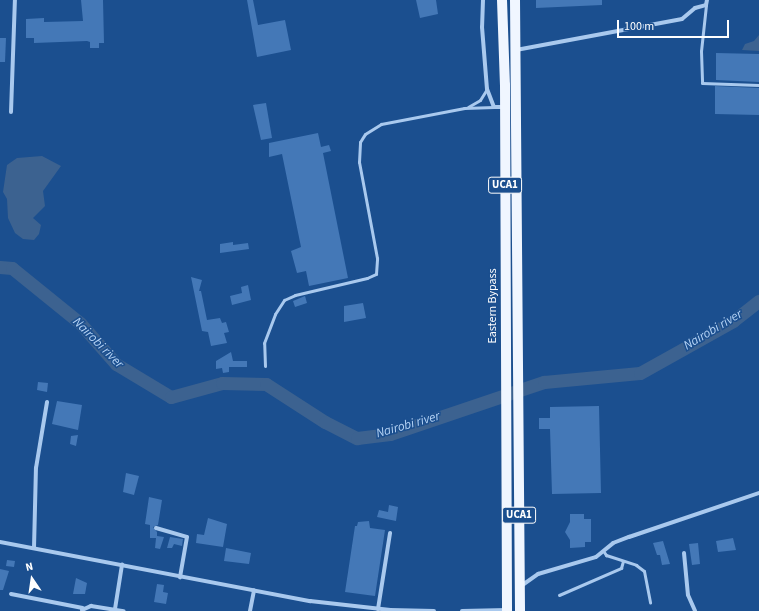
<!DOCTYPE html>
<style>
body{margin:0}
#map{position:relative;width:759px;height:611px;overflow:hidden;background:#1b4f8f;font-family:"Source Sans 3",sans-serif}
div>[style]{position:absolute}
.water>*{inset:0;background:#3c6290}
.river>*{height:13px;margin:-6.5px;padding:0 6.5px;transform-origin:6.5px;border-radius:6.5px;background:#3c6290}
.building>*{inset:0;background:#4478b7}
.lane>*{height:3px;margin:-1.5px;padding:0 1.5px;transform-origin:1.5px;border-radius:1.5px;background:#a9c9ee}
.street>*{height:4px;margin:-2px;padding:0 2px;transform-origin:2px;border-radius:2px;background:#a9c9ee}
.primary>*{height:10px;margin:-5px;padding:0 5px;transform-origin:5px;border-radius:5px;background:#f0f6ff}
span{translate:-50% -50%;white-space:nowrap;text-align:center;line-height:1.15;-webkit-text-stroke:3px #1b4f8f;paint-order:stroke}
.shield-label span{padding:1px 3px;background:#1b4f8f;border:1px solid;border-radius:3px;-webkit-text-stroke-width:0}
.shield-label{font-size:11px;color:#fff;font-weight:700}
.street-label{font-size:12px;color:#fff}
.water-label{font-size:13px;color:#b5d3f5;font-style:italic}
.north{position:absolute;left:12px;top:559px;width:40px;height:40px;-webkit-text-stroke:3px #1b4f8f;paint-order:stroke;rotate:347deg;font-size:11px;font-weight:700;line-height:16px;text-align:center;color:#fff}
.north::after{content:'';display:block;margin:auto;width:14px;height:18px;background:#fff;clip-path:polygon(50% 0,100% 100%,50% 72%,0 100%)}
.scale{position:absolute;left:617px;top:20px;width:112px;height:18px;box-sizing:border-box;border:2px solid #fff;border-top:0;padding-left:5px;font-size:12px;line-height:14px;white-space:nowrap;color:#fff;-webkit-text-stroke:3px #1b4f8f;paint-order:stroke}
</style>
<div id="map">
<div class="water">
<div style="clip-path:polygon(759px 35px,759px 51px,742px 50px,745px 44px,754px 41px)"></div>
<div style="clip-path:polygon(42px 156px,61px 166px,43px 191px,45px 206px,33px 218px,41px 225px,39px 234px,34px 240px,23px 239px,15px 233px,8px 218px,7px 199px,3px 192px,7px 165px,17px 158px)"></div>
</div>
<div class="river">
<div style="left:0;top:267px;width:12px;rotate:5deg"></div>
<div style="left:12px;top:268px;width:87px;rotate:39deg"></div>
<div style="left:80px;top:323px;width:55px;rotate:48.7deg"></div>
<div style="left:116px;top:364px;width:64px;rotate:31deg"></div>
<div style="left:171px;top:397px;width:53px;rotate:-15.4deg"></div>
<div style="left:222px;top:383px;width:44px;rotate:1.3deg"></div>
<div style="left:266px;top:384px;width:70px;rotate:32.8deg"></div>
<div style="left:325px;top:422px;width:36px;rotate:27deg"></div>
<div style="left:357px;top:438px;width:33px;rotate:-7deg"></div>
<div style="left:390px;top:434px;width:163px;rotate:-18.7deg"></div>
<div style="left:544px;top:382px;width:96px;rotate:-5.4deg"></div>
<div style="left:640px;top:373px;width:107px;rotate:-29.2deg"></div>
<div style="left:733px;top:321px;width:33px;rotate:-38deg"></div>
</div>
<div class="building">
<div style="clip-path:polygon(81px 0,103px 0,104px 43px,99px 43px,99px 48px,90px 48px,90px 42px,87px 41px,34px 43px,34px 38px,26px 38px,26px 19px,44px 18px,44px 22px,83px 21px)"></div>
<div style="clip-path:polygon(247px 0,253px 0,258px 25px,285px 20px,291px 50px,257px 57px)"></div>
<div style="clip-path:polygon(416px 0,436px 0,438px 14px,420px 18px)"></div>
<div style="clip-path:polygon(536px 0,602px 0,602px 5px,536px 8px)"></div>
<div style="clip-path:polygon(0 38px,6px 38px,5px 62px,0 62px)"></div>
<div style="clip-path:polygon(716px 53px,759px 54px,759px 82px,716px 80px)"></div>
<div style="clip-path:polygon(715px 86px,759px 88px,759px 115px,715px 114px)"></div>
<div style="clip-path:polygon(266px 103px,272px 138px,261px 140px,253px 105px)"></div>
<div style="clip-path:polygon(318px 133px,321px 147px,329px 145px,331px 151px,323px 153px,348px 278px,309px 286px,306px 271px,297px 273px,291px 251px,301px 247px,282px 154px,269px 157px,269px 143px)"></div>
<div style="clip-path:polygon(233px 242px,233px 245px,248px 243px,249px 249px,220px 253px,220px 244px)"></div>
<div style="clip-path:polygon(191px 277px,202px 280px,199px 291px,201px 291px,207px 320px,220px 318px,222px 323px,226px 322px,229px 332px,224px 333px,227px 343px,211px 346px,208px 332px,202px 331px)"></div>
<div style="clip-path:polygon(248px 285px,251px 300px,232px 305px,230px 296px,242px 293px,241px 287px)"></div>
<div style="clip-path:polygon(305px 296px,307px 303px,295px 307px,293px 301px)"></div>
<div style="clip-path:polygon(363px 303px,366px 318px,344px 322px,344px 306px)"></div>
<div style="clip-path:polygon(231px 352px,233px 361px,247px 361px,247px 367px,229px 367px,229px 372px,223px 373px,222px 368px,216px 369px,216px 361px)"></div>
<div style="clip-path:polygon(38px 382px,48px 383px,47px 392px,37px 390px)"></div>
<div style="clip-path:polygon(57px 401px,82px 405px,78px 430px,52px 424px)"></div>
<div style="clip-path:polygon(599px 406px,601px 493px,552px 494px,550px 429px,539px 429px,539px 418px,550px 418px,550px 407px)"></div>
<div style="clip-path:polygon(78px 435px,76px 446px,70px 444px,71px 436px)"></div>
<div style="clip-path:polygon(126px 473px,139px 476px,134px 495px,123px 492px)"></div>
<div style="clip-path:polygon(149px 497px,162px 500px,158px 525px,153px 527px,157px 532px,157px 536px,164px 537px,160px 549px,155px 548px,156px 538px,150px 538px,150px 525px,145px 524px)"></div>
<div style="clip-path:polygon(389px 505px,398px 507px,396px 521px,377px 517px,379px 510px,388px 512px)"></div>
<div style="clip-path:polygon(570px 514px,584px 514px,584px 519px,591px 519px,591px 542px,585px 542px,585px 547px,570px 548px,570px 540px,565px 532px,570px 522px)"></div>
<div style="clip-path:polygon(208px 518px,227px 524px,223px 547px,196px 543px,197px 534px,204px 535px)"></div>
<div style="clip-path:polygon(369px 521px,370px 528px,385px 530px,375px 596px,345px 592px,355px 526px,357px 526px,358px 522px)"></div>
<div style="clip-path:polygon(170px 537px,183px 539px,182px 546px,174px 544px,172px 548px,167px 548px)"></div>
<div style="clip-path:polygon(733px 538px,736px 550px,718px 552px,716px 541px)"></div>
<div style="clip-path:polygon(663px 541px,670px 564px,662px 565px,660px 555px,657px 555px,653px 543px)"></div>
<div style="clip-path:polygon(698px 543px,700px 564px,692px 565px,689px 544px)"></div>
<div style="clip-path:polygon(226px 548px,251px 553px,249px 564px,224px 561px)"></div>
<div style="clip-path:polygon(7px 560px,15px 561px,14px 567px,6px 566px)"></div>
<div style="clip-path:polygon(0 569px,9px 571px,3px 590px,0 590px)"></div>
<div style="clip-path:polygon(76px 578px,87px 583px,85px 594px,73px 594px)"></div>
<div style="clip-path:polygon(157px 584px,164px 585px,163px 592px,168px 593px,166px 604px,154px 602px)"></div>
</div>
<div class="lane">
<div style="left:706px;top:5px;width:46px;rotate:96.2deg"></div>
<div style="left:701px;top:51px;width:32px;rotate:88deg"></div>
<div style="left:702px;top:83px;width:57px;rotate:2deg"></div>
<div style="left:468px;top:107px;width:14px;rotate:-30deg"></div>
<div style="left:480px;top:100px;width:13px;rotate:-58deg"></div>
<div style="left:265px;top:366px;width:23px;rotate:-92deg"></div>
<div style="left:264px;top:343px;width:31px;rotate:-69deg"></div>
<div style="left:275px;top:314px;width:17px;rotate:-57deg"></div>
<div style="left:284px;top:300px;width:12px;rotate:-24deg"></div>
<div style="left:295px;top:295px;width:74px;rotate:-13.3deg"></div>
<div style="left:367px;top:278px;width:10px;rotate:-24deg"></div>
<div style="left:376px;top:274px;width:16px;rotate:-86deg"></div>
<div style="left:377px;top:258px;width:98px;rotate:-100.6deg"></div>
<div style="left:359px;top:162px;width:20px;rotate:-87deg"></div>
<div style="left:360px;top:142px;width:9px;rotate:-58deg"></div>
<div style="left:365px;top:134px;width:19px;rotate:-32deg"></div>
<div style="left:381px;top:124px;width:85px;rotate:-10.9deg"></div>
<div style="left:464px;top:108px;width:30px;rotate:-2deg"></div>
<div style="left:604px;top:552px;width:4px;rotate:56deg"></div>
<div style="left:606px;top:555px;width:32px;rotate:18deg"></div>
<div style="left:636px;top:565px;width:10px;rotate:37deg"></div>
<div style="left:644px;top:571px;width:32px;rotate:79deg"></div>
<div style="left:559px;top:595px;width:68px;rotate:-23.5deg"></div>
<div style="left:621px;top:568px;width:7px;rotate:-74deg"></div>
</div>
<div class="street">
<div style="left:483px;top:0;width:27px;rotate:92deg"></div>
<div style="left:482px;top:27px;width:62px;rotate:85.4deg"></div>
<div style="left:487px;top:89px;width:19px;rotate:69deg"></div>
<div style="left:494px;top:107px;width:11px"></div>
<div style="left:516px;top:50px;width:169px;rotate:-10.6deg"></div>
<div style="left:682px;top:19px;width:17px;rotate:-40deg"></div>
<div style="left:695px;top:8px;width:11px;rotate:-15deg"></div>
<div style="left:706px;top:5px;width:5px;rotate:-79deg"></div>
<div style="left:11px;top:112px;width:112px;rotate:-88deg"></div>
<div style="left:156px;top:528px;width:32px;rotate:16deg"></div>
<div style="left:187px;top:537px;width:41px;rotate:99.9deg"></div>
<div style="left:0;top:542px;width:316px;rotate:10.8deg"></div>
<div style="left:310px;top:601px;width:81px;rotate:6.4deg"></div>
<div style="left:390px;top:610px;width:44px;rotate:1.3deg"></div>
<div style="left:34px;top:548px;width:80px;rotate:-88.6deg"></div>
<div style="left:36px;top:468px;width:67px;rotate:-80.5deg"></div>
<div style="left:684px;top:553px;width:42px;rotate:84.6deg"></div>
<div style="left:688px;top:595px;width:17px;rotate:66deg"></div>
<div style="left:521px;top:586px;width:21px;rotate:-35deg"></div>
<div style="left:538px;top:574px;width:60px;rotate:-16.3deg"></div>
<div style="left:596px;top:557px;width:22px;rotate:-39deg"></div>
<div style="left:613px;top:543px;width:17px;rotate:-21deg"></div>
<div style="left:629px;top:537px;width:137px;rotate:-18.7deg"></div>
<div style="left:11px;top:594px;width:73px;rotate:11deg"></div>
<div style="left:115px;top:609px;width:45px;rotate:-81deg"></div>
<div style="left:378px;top:609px;width:77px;rotate:-81deg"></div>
<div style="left:82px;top:610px;width:10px;rotate:-24deg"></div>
<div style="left:91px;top:606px;width:33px;rotate:9deg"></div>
<div style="left:250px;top:611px;width:21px;rotate:-79deg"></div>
<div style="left:462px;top:611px;width:45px;rotate:-1.3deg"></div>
</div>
<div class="primary">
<div style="left:502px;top:0;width:85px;rotate:88deg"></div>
<div style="left:505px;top:85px;width:526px;rotate:89.78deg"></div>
<div style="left:515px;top:0;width:611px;rotate:89.53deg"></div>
</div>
<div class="shield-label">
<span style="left:505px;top:185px">UCA1</span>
<span style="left:519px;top:515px">UCA1</span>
</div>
<div class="street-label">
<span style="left:493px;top:306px;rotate:-90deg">Eastern Bypass</span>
</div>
<div class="water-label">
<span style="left:713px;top:330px;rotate:-31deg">Nairobi river</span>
<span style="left:98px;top:343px;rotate:45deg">Nairobi river</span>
<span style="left:408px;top:425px;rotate:-16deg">Nairobi river</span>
</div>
<div class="north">N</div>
<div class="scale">100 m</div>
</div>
